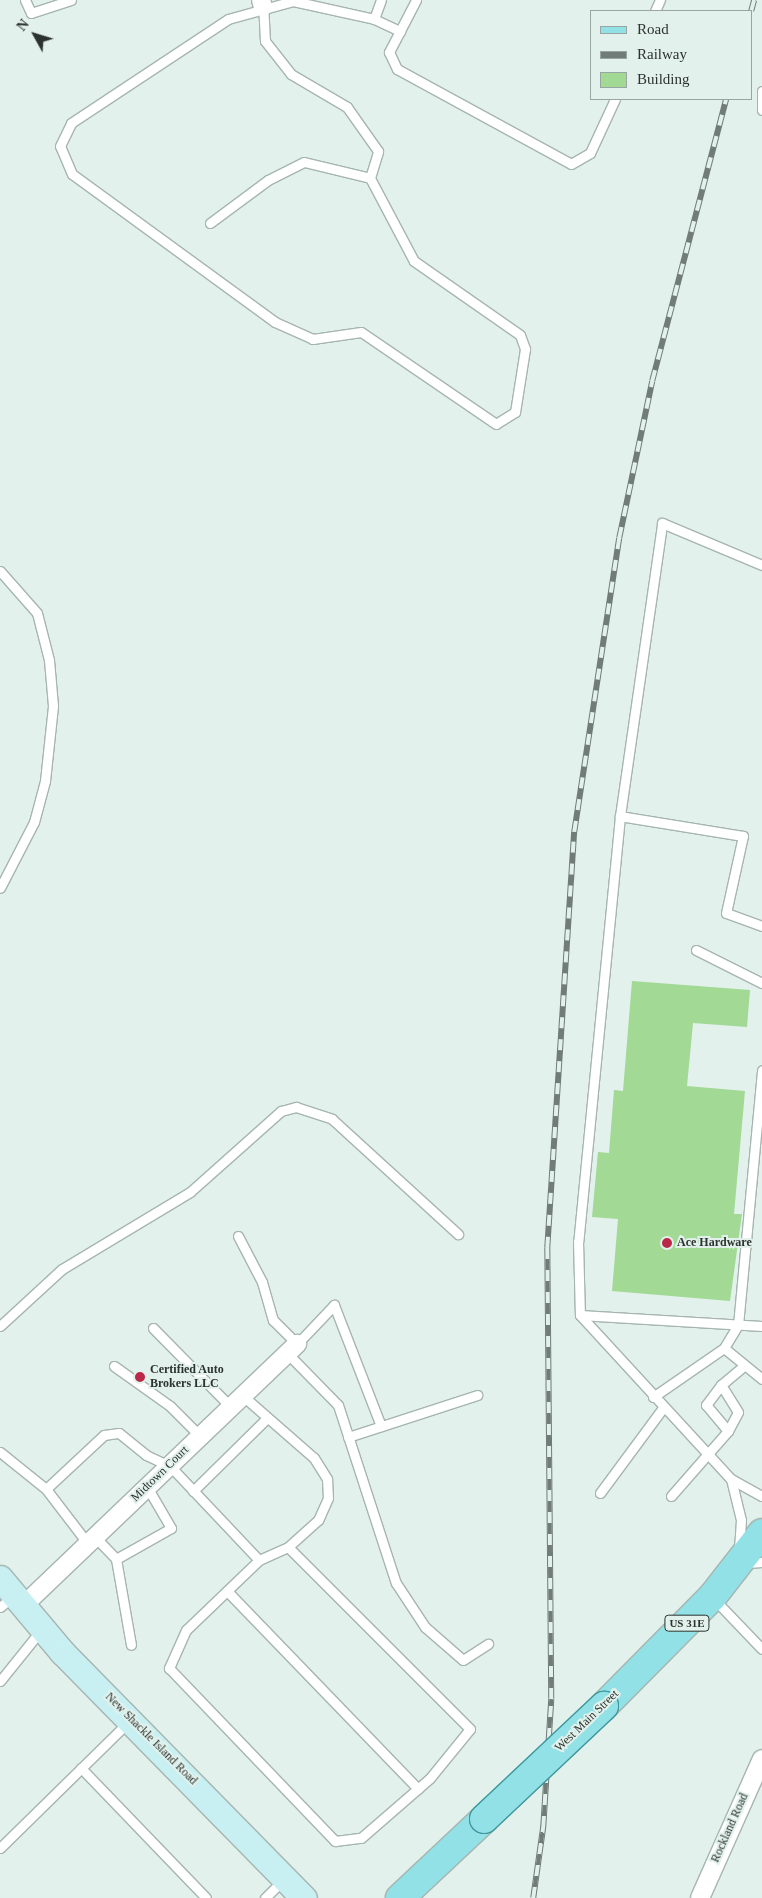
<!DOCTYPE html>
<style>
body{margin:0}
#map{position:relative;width:762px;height:1898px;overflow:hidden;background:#e2f1eb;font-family:Georgia,serif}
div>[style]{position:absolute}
.building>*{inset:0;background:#a1d995}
.roads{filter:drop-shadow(1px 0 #a6b5b0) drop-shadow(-1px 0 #a6b5b0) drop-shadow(0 1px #a6b5b0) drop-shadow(0 -1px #a6b5b0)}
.service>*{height:9px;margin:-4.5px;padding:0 4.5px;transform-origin:4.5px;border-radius:4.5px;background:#fff}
.minor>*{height:18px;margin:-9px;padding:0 9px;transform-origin:9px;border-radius:9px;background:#fff}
.secondary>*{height:25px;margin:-12.5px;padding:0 12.5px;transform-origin:12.5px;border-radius:12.5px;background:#c8f0f3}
.primary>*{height:28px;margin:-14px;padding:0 14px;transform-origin:14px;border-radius:14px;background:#91e1e7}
.rail>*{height:5.5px;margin-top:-2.75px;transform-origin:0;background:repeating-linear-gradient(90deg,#e2f1eb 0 11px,#717b77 0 22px);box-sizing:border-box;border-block:1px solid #717b77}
.bridges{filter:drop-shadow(1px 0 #3e979c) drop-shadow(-1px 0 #3e979c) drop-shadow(0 1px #3e979c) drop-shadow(0 -1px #3e979c)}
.primary-bridge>*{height:28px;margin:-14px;padding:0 14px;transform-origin:14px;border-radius:14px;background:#91e1e7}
.dots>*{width:14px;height:14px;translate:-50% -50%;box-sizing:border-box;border:2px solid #e2f1eb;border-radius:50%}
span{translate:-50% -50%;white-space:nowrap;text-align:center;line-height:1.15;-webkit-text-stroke:4px #e2f1eb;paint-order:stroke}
.shield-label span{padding:1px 4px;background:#e2f1eb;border:1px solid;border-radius:4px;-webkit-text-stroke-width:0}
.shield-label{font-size:11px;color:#2c322f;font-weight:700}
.poi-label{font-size:12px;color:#2c322f;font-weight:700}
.left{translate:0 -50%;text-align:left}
.street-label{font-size:12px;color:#2c322f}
.legend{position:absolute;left:590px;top:10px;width:162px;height:90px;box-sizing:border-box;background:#e2f1eb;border:1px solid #99a5a0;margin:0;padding:6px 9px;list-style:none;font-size:15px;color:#2c322f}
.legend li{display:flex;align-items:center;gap:10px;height:25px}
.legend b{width:25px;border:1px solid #99a5a0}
.north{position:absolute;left:10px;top:10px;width:50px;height:50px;-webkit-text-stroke:4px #e2f1eb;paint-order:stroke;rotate:309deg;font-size:14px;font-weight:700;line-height:20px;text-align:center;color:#2c322f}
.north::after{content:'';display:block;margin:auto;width:18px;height:22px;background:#2c322f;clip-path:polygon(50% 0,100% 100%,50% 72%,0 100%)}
</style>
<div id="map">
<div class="building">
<div style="clip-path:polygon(632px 981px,750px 990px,747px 1027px,693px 1023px,687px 1086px,745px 1091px,734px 1214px,742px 1214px,730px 1301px,612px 1291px,618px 1219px,592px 1217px,598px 1152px,609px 1153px,614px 1090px,623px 1091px)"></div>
</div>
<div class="roads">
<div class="service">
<div style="left:25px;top:0;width:14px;rotate:65deg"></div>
<div style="left:31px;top:13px;width:42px;rotate:-18deg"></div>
<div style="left:416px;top:0;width:59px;rotate:117.4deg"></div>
<div style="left:389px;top:52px;width:19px;rotate:65deg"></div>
<div style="left:397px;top:69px;width:198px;rotate:28.6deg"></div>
<div style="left:571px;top:164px;width:22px;rotate:-30deg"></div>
<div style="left:590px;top:153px;width:60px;rotate:-65.2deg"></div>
<div style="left:655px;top:11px;width:12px;rotate:-66deg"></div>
<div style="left:374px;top:19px;width:29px;rotate:25deg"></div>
<div style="left:762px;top:91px;width:19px;rotate:90deg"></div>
<div style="left:370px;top:178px;width:94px;rotate:62.1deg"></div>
<div style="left:414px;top:261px;width:129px;rotate:34.9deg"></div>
<div style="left:520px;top:335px;width:15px;rotate:70deg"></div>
<div style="left:525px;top:349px;width:64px;rotate:99deg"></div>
<div style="left:515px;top:412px;width:22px;rotate:148deg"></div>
<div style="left:496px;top:424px;width:163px;rotate:-145.7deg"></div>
<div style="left:361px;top:332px;width:49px;rotate:171.7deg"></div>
<div style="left:313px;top:339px;width:42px;rotate:-155.9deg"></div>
<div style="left:275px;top:322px;width:251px;rotate:-143.9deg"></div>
<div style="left:72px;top:174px;width:30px;rotate:-113deg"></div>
<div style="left:60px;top:146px;width:25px;rotate:-64deg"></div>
<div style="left:71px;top:123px;width:188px;rotate:-33.5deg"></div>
<div style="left:228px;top:19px;width:67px;rotate:-15.5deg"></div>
<div style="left:293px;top:1px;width:83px;rotate:12.5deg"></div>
<div style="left:374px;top:19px;width:20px;rotate:-70deg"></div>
<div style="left:210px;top:223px;width:72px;rotate:-36.6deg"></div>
<div style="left:268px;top:180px;width:40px;rotate:-26.6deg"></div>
<div style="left:304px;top:162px;width:68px;rotate:13.6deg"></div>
<div style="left:370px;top:178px;width:28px;rotate:-73deg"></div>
<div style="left:378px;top:151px;width:54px;rotate:-125.2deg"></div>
<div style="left:347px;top:107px;width:65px;rotate:-149.5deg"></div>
<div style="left:291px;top:74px;width:42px;rotate:-128.2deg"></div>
<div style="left:265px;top:41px;width:34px;rotate:-93deg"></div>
<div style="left:0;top:571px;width:56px;rotate:48.6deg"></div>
<div style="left:37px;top:613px;width:49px;rotate:75.7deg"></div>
<div style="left:49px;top:660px;width:46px;rotate:85deg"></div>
<div style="left:53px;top:706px;width:75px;rotate:96.1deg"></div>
<div style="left:45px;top:781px;width:42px;rotate:105deg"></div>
<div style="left:34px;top:822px;width:74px;rotate:117.3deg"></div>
<div style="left:620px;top:816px;width:296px;rotate:-81.8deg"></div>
<div style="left:662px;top:523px;width:108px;rotate:22.8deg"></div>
<div style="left:762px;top:926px;width:38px;rotate:-160deg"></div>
<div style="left:726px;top:913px;width:79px;rotate:-77.6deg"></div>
<div style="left:743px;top:836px;width:125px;rotate:-170.8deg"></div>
<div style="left:620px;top:816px;width:427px;rotate:95.6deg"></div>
<div style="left:578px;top:1241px;width:74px;rotate:88.5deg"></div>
<div style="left:580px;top:1315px;width:223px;rotate:47.4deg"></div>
<div style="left:731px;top:1479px;width:35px;rotate:29deg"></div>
<div style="left:696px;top:950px;width:74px;rotate:26.6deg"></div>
<div style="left:238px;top:1236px;width:52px;rotate:62.4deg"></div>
<div style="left:262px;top:1282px;width:40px;rotate:74deg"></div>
<div style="left:273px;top:1320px;width:34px;rotate:45deg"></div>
<div style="left:297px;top:1344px;width:54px;rotate:-46.5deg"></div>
<div style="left:334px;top:1305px;width:130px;rotate:68.8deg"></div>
<div style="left:580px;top:1315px;width:182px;rotate:3.5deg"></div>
<div style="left:0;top:1326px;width:84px;rotate:-42.6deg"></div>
<div style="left:62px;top:1269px;width:149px;rotate:-31deg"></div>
<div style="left:190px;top:1192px;width:122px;rotate:-41.7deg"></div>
<div style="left:281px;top:1111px;width:16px;rotate:-15deg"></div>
<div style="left:296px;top:1107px;width:38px;rotate:18deg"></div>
<div style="left:332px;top:1119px;width:171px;rotate:42.4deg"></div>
<div style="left:153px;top:1328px;width:111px;rotate:45.4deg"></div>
<div style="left:724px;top:1348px;width:27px;rotate:-59deg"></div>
<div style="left:738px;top:1325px;width:256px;rotate:-84.6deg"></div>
<div style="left:287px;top:1353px;width:73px;rotate:45.6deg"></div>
<div style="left:338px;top:1405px;width:187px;rotate:72deg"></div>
<div style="left:396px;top:1583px;width:53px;rotate:56.6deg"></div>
<div style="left:425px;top:1627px;width:50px;rotate:41deg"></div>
<div style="left:463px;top:1660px;width:30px;rotate:-33deg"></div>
<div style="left:114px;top:1366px;width:69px;rotate:35.5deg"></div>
<div style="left:170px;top:1406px;width:42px;rotate:45deg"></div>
<div style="left:243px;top:1396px;width:94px;rotate:41.1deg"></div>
<div style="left:314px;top:1458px;width:25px;rotate:58deg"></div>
<div style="left:327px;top:1479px;width:19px;rotate:87deg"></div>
<div style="left:328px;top:1498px;width:24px;rotate:114deg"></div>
<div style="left:318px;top:1520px;width:40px;rotate:138deg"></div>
<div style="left:653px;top:1397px;width:86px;rotate:-34.6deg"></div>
<div style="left:724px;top:1348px;width:49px;rotate:39.2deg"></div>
<div style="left:728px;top:1431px;width:34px;rotate:-130deg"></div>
<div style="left:706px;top:1405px;width:25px;rotate:-53deg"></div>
<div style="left:721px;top:1385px;width:30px;rotate:-40deg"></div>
<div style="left:348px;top:1437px;width:136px;rotate:-18deg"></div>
<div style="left:0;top:1452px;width:59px;rotate:38.8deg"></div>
<div style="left:46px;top:1489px;width:79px;rotate:-43deg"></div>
<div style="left:104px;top:1435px;width:15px;rotate:-8deg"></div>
<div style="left:119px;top:1433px;width:35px;rotate:39deg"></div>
<div style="left:146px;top:1455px;width:26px;rotate:25deg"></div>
<div style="left:170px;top:1466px;width:129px;rotate:46.6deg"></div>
<div style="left:259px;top:1560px;width:101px;rotate:136.2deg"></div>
<div style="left:186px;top:1630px;width:42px;rotate:114.1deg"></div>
<div style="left:169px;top:1668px;width:240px;rotate:46.2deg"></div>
<div style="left:335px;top:1841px;width:26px;rotate:-7deg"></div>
<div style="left:361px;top:1838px;width:91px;rotate:-41deg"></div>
<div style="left:430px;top:1778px;width:63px;rotate:-50.8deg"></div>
<div style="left:470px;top:1729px;width:257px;rotate:-135deg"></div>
<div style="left:288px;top:1547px;width:32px;rotate:156deg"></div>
<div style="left:731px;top:1479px;width:42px;rotate:76.3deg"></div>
<div style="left:741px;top:1520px;width:30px;rotate:94deg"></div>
<div style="left:46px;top:1489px;width:69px;rotate:52.6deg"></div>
<div style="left:193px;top:1491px;width:104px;rotate:-44.6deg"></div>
<div style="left:600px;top:1493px;width:106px;rotate:-53.5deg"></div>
<div style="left:671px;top:1496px;width:86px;rotate:-48.8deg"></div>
<div style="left:728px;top:1431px;width:21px;rotate:-62deg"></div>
<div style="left:738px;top:1412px;width:32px;rotate:-122deg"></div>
<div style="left:95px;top:1537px;width:30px;rotate:46deg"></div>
<div style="left:116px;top:1559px;width:87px;rotate:80.1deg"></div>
<div style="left:116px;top:1559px;width:63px;rotate:-29.4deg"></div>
<div style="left:171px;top:1528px;width:48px;rotate:-120.3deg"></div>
<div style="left:747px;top:1563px;width:15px;rotate:-4deg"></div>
<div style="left:227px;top:1591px;width:275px;rotate:46deg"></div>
<div style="left:714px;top:1599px;width:69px;rotate:46.2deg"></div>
<div style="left:0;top:1607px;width:17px;rotate:-40deg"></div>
<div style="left:0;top:1681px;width:65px;rotate:-51.2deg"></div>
<div style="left:81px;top:1768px;width:180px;rotate:46.1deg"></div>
<div style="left:0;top:1848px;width:180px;rotate:-44.5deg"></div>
<div style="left:265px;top:1898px;width:25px;rotate:-45deg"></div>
</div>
<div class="minor">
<div style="left:261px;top:0;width:7px;rotate:74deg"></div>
<div style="left:24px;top:1605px;width:378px;rotate:-43.7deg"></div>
<div style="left:700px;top:1898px;width:152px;rotate:-66deg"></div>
</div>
<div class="secondary">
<div style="left:0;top:1578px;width:97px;rotate:50deg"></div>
<div style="left:62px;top:1652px;width:345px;rotate:45.5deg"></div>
</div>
<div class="primary">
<div style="left:604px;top:1706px;width:153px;rotate:-45.3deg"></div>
<div style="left:712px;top:1597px;width:81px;rotate:-52deg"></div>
<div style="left:400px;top:1898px;width:115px;rotate:-43.2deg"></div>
</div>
</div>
<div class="rail">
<div style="left:751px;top:11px;width:11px;rotate:-75deg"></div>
<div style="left:533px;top:1898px;width:72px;rotate:-82deg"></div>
<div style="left:543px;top:1827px;width:128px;rotate:-86.4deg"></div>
<div style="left:551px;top:1699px;width:451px;rotate:-90.5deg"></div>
<div style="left:547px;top:1248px;width:417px;rotate:-86.3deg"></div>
<div style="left:574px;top:832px;width:297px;rotate:-81.3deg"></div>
<div style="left:619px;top:538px;width:160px;rotate:-78.1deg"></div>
<div style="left:652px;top:381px;width:292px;rotate:-75.3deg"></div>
</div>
<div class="bridges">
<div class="primary-bridge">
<div style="left:484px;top:1819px;width:165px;rotate:-43.3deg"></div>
</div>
</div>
<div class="dots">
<div style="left:667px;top:1243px;background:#ba2948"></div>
<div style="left:140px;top:1377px;background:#ba2948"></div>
</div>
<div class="shield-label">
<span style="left:687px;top:1623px">US 31E</span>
</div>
<div class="poi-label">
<span class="left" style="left:677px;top:1243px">Ace Hardware</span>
<span class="left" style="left:150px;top:1377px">Certified Auto<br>Brokers LLC</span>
</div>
<div class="street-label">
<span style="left:160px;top:1474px;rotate:-44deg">Midtown Court</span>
<span style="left:587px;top:1721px;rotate:-44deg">West Main Street</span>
<span style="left:151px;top:1739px;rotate:45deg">New Shackle Island Road</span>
<span style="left:730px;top:1828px;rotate:-66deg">Rockland Road</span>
</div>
<ul class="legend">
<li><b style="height:6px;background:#91e1e7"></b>Road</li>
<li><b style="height:6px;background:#717b77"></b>Railway</li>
<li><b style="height:14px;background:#a1d995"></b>Building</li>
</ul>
<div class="north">N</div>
</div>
